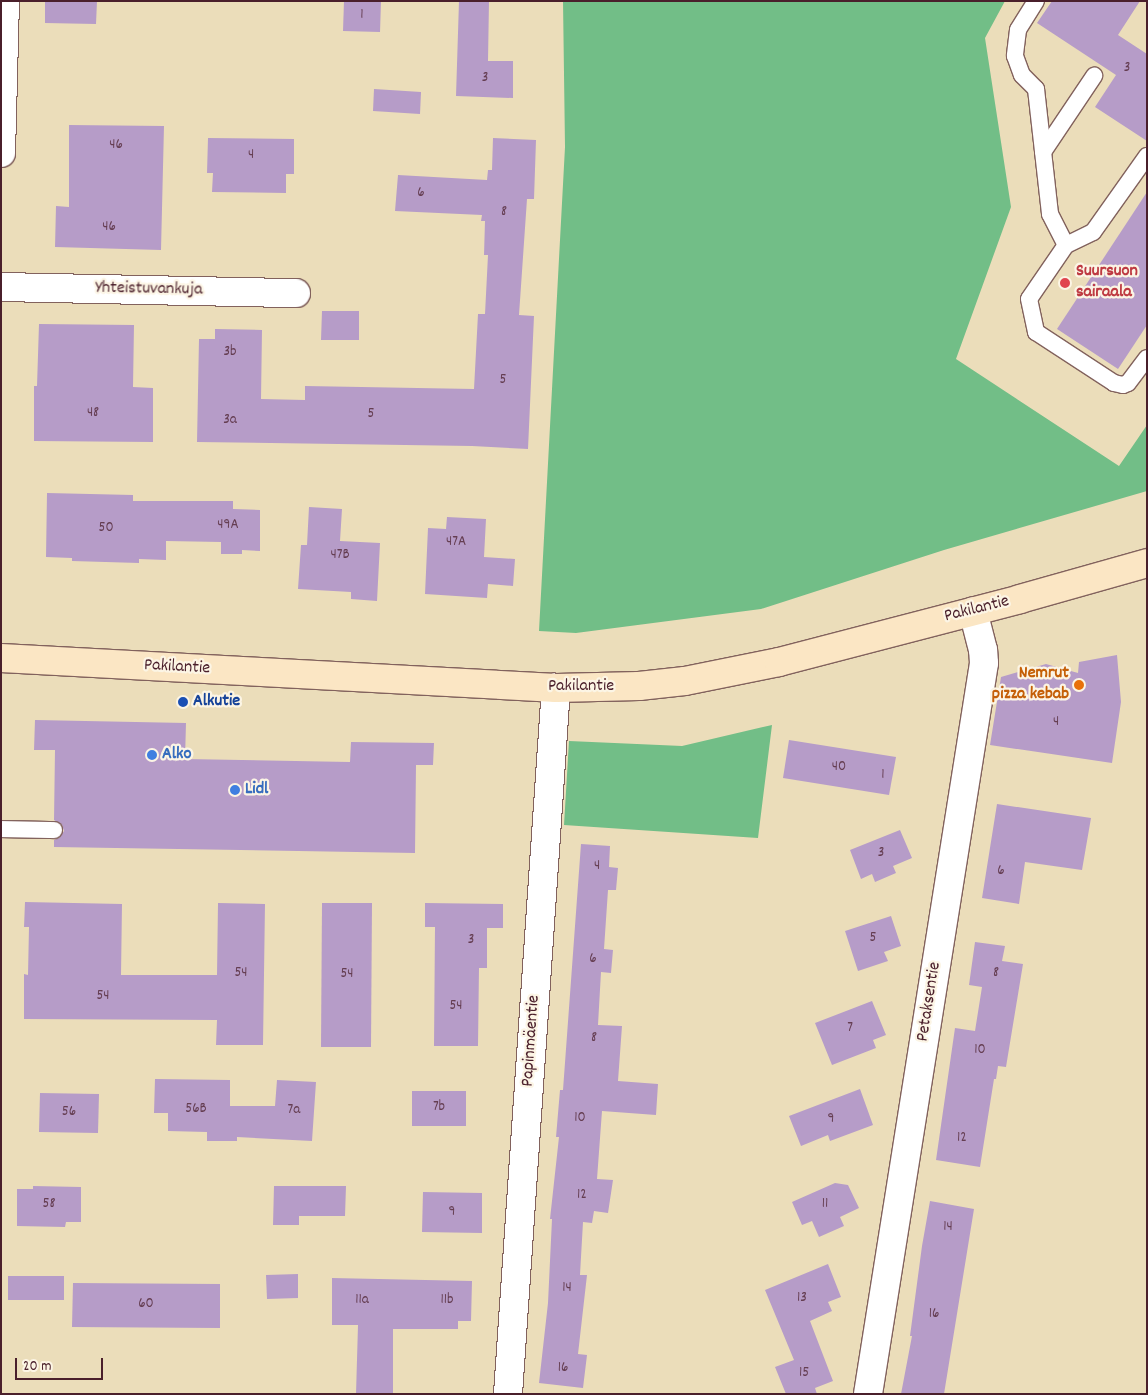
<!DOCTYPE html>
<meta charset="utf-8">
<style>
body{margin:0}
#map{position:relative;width:1148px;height:1395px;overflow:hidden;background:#ebddba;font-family:Dekko,sans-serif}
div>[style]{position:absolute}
.forest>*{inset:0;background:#72be87}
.building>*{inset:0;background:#b69cc8}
.roads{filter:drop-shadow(1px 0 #82625d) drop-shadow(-1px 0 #82625d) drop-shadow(0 1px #82625d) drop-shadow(0 -1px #82625d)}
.service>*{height:16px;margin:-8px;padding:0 8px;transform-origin:8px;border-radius:8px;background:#fff}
.minor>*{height:28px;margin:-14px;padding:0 14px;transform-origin:14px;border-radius:14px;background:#fff}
.secondary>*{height:28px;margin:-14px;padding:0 14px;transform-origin:14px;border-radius:14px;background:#fbe6c4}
.dots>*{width:14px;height:14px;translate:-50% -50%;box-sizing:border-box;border:2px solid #fcf5e5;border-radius:50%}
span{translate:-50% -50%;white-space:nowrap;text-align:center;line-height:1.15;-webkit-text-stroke:4.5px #fcf5e5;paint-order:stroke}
.number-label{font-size:15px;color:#653e52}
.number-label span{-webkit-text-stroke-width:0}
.health-label{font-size:18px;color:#be3a42;font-weight:700}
.left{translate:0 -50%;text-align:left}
.street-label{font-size:18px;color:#4a1f2b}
.food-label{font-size:18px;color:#c56008;font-weight:700}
.right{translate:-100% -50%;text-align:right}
.transit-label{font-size:18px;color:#164399;font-weight:700}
.shop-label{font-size:18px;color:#366cbe;font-weight:700}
.frame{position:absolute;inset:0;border:2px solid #4a1f2b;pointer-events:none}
.scale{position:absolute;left:15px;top:1358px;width:88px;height:22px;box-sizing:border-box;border:2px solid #4a1f2b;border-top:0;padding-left:6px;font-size:15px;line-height:18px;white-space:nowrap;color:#4a1f2b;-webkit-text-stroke:4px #fcf5e5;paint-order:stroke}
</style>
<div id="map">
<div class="forest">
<div style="clip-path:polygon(563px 1px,1005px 1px,985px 38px,1011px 207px,956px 359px,1119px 466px,1147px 425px,1147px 491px,944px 550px,761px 609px,576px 633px,539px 631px,565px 147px)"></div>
<div style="clip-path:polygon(772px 725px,758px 838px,564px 825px,569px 741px,682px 746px)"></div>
</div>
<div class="building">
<div style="clip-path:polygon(45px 1px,97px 1px,96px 24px,45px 23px)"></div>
<div style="clip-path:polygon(344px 1px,381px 1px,380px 32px,343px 31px)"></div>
<div style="clip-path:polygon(459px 1px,489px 1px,488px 61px,513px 61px,513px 98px,456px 96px)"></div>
<div style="clip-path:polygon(1052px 1px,1140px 1px,1118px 35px,1147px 54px,1147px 141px,1095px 107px,1116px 75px,1037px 23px)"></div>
<div style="clip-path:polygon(374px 89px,421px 92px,420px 114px,373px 111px)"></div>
<div style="clip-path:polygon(69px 125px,164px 126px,161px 250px,55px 247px,56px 206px,69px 207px)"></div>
<div style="clip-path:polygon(208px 138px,294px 139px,294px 174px,286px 174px,286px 193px,212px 192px,213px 173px,207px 173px)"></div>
<div style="clip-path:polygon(493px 138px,536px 140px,534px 199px,527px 199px,519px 315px,534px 316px,528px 449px,472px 446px,197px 442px,199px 339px,215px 339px,215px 329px,262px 330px,261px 399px,305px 400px,305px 386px,474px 389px,478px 314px,485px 314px,488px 255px,484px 255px,485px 221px,481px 221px,482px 215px,395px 211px,398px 175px,487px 180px,488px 170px,492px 170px)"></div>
<div style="clip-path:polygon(1147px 192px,1147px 325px,1118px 369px,1057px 329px)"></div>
<div style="clip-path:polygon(322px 311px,359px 311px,359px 340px,321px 340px)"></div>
<div style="clip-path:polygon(39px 324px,134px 325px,133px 387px,153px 388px,153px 442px,34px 441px,34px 386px,37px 386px)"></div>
<div style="clip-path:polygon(47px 493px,133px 495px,133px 501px,233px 501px,233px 509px,260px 510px,260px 551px,242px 550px,242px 554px,221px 554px,221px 542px,166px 541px,166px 560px,139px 559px,139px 563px,72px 561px,72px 558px,46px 557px)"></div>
<div style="clip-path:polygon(309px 507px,342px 509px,340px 541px,380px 543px,377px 601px,351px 599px,351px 592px,298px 589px,301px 545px,307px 545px)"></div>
<div style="clip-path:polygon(447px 517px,486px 519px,484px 557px,515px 559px,513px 586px,488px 584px,487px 598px,425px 594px,428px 528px,446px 529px)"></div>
<div style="clip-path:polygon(1117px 655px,1121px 702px,1112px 763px,990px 745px,1001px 677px,1046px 664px,1078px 673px,1079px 662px)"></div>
<div style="clip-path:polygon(35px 720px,186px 723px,185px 759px,350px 762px,351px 742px,434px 743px,433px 765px,416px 765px,415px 853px,54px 847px,54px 840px,59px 838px,64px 831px,62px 825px,54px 820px,55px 750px,34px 750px)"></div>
<div style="clip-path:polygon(789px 740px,896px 757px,889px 795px,783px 778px)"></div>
<div style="clip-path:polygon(997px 804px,1091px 818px,1082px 870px,1025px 862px,1019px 904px,982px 898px)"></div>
<div style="clip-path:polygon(900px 830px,912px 858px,893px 866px,896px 873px,875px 882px,872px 874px,861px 879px,850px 850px)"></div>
<div style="clip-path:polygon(581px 844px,610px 846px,609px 867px,618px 868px,616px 890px,608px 890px,604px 949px,613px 950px,611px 973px,601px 972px,598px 1025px,622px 1026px,618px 1081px,658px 1084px,656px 1115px,602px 1111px,597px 1179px,613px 1180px,608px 1213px,594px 1211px,592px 1223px,583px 1222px,580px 1275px,587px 1275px,578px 1354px,587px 1355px,583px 1388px,539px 1383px,548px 1303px,552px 1219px,550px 1219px,559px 1137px,556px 1137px,560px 1090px,563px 1090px)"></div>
<div style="clip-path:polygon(25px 902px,122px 904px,121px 975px,217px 975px,218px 903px,265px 904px,263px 1045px,216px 1045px,217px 1020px,24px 1019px,24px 974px,28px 975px,29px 927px,24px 927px)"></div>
<div style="clip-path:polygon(322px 903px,372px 903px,371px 1047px,321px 1047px)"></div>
<div style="clip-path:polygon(425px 903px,503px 904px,503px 928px,487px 928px,487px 968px,479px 968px,478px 1046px,434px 1046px,435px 927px,425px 927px)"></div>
<div style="clip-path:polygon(891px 916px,901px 946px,884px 952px,888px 961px,858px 971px,845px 931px)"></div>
<div style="clip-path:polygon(975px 942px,1005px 946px,1002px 961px,1023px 964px,1006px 1067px,998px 1066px,996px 1079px,994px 1079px,980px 1167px,936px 1160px,955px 1028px,975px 1031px,982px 987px,969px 985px)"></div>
<div style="clip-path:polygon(872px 1001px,886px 1035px,873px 1040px,876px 1048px,832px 1065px,815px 1023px)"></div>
<div style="clip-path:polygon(155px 1079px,230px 1080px,230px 1106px,275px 1106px,277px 1080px,316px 1082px,312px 1141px,237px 1137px,237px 1141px,207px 1141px,207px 1132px,168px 1131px,168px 1113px,154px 1113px)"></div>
<div style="clip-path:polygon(860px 1089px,873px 1125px,830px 1141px,828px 1135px,801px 1146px,789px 1116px)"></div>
<div style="clip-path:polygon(412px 1091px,466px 1091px,466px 1126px,412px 1126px)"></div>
<div style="clip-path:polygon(40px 1093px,99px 1094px,98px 1133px,39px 1132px)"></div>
<div style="clip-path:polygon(835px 1183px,848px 1185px,859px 1208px,840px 1217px,844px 1226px,819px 1237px,812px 1221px,802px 1225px,792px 1202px)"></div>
<div style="clip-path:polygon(33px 1186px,81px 1187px,81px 1222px,66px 1222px,65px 1227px,17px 1226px,17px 1189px,33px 1189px)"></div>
<div style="clip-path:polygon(274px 1186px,346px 1186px,345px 1216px,299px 1216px,299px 1225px,273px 1225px)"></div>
<div style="clip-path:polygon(423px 1192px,482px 1193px,482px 1233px,422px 1232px)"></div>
<div style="clip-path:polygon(930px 1201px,974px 1209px,944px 1394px,901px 1394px,912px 1336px,910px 1336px,922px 1246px)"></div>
<div style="clip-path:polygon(828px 1264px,841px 1297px,828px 1302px,832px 1311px,810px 1321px,833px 1381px,815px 1388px,817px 1394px,786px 1394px,775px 1367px,794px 1360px,765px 1290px)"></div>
<div style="clip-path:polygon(298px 1274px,298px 1298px,267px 1299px,266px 1275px)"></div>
<div style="clip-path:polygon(8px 1276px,64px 1276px,64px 1300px,8px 1300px)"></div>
<div style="clip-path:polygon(332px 1278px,472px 1281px,471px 1321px,458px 1321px,458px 1329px,393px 1329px,393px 1394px,356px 1394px,358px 1325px,332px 1325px)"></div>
<div style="clip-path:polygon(73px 1283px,220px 1284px,220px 1328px,72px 1327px)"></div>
</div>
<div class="roads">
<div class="service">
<div style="left:1036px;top:1px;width:34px;rotate:122deg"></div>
<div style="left:1018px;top:30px;width:26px;rotate:97deg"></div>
<div style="left:1015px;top:56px;width:20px;rotate:70deg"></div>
<div style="left:1022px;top:75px;width:20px;rotate:45deg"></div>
<div style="left:1036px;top:89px;width:126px;rotate:83.6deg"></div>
<div style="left:1050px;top:214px;width:35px;rotate:63deg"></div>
<div style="left:1043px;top:152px;width:92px;rotate:-56.1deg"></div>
<div style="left:1147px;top:156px;width:93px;rotate:125.4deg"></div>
<div style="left:1093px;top:232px;width:30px;rotate:154deg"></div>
<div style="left:1066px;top:245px;width:65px;rotate:124.4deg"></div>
<div style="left:1029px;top:299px;width:34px;rotate:78deg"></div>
<div style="left:1036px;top:332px;width:93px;rotate:33.2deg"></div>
<div style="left:1114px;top:383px;width:9px;rotate:13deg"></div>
<div style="left:1123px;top:385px;width:5px;rotate:-22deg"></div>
<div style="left:1128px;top:383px;width:31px;rotate:-53deg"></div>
<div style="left:1px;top:829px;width:53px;rotate:1.1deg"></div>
</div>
<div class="minor">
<div style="left:1px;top:153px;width:152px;rotate:-88.5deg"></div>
<div style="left:1px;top:287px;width:295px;rotate:1.2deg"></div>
<div style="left:508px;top:1394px;width:708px;rotate:-86.11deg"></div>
<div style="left:868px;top:1394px;width:740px;rotate:-80.98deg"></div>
<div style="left:984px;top:663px;width:13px;rotate:-94deg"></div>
<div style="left:983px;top:650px;width:40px;rotate:-104.4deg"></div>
</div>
<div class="secondary">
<div style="left:1px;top:658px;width:556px;rotate:3.09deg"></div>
<div style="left:556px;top:688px;width:83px;rotate:-1.4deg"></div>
<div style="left:639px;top:686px;width:46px;rotate:-6.2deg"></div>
<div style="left:685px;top:681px;width:96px;rotate:-11.4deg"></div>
<div style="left:779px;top:662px;width:249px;rotate:-14.6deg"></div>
<div style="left:1020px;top:599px;width:132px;rotate:-15.8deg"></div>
</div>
</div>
<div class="dots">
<div style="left:1065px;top:283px;background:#e0444e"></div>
<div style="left:1079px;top:685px;background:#e8710a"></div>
<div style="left:183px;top:702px;background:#1a4fb4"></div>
<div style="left:152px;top:755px;background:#3f7fe0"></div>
<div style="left:235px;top:790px;background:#3f7fe0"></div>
</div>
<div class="number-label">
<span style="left:362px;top:16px">1</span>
<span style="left:1127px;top:69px">3</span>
<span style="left:485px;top:79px">3</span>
<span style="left:116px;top:146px">46</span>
<span style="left:251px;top:156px">4</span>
<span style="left:421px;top:194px">6</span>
<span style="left:504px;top:213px">8</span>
<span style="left:109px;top:228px">46</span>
<span style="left:230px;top:353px">3b</span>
<span style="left:503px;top:381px">5</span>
<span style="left:93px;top:414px">48</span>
<span style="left:371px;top:415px">5</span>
<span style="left:230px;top:421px">3a</span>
<span style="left:228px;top:526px">49A</span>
<span style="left:106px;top:529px">50</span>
<span style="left:456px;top:543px">47A</span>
<span style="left:340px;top:556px">47B</span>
<span style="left:1056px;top:723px">4</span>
<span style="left:839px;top:768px">40</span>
<span style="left:883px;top:776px">1</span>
<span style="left:881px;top:854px">3</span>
<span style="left:597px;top:867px">4</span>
<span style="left:1001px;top:872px">6</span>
<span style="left:873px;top:939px">5</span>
<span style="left:471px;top:941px">3</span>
<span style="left:593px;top:960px">6</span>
<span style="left:241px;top:974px">54</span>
<span style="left:996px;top:974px">8</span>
<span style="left:347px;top:975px">54</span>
<span style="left:103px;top:997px">54</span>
<span style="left:456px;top:1007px">54</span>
<span style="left:850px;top:1029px">7</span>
<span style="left:594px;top:1039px">8</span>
<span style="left:980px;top:1051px">10</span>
<span style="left:439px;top:1108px">7b</span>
<span style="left:196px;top:1110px">56B</span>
<span style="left:294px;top:1111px">7a</span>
<span style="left:69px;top:1113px">56</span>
<span style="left:580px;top:1119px">10</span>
<span style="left:831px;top:1120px">9</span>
<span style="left:962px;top:1139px">12</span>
<span style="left:582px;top:1196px">12</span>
<span style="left:49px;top:1205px">58</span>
<span style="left:825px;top:1205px">11</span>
<span style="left:452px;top:1213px">9</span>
<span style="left:948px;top:1228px">14</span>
<span style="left:567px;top:1289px">14</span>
<span style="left:802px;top:1299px">13</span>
<span style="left:362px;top:1301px">11a</span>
<span style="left:447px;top:1301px">11b</span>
<span style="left:146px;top:1305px">60</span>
<span style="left:934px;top:1315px">16</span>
<span style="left:563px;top:1369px">16</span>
<span style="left:804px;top:1374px">15</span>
</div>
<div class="health-label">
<span class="left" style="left:1076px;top:283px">Suursuon<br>sairaala</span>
</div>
<div class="street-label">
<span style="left:149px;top:290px;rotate:1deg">Yhteistuvankuja</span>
<span style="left:977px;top:610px;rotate:-14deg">Pakilantie</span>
<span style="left:177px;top:668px;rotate:3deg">Pakilantie</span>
<span style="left:581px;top:687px">Pakilantie</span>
<span style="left:930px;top:1002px;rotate:-81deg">Petaksentie</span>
<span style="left:532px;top:1041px;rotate:-86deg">Papinmäentie</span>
</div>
<div class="food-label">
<span class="right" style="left:1069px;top:685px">Nemrut<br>pizza kebab</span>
</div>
<div class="transit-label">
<span class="left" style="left:193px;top:702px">Alkutie</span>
</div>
<div class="shop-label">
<span class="left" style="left:162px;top:755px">Alko</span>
<span class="left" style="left:245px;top:790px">Lidl</span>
</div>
<div class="frame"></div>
<div class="scale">20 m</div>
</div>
